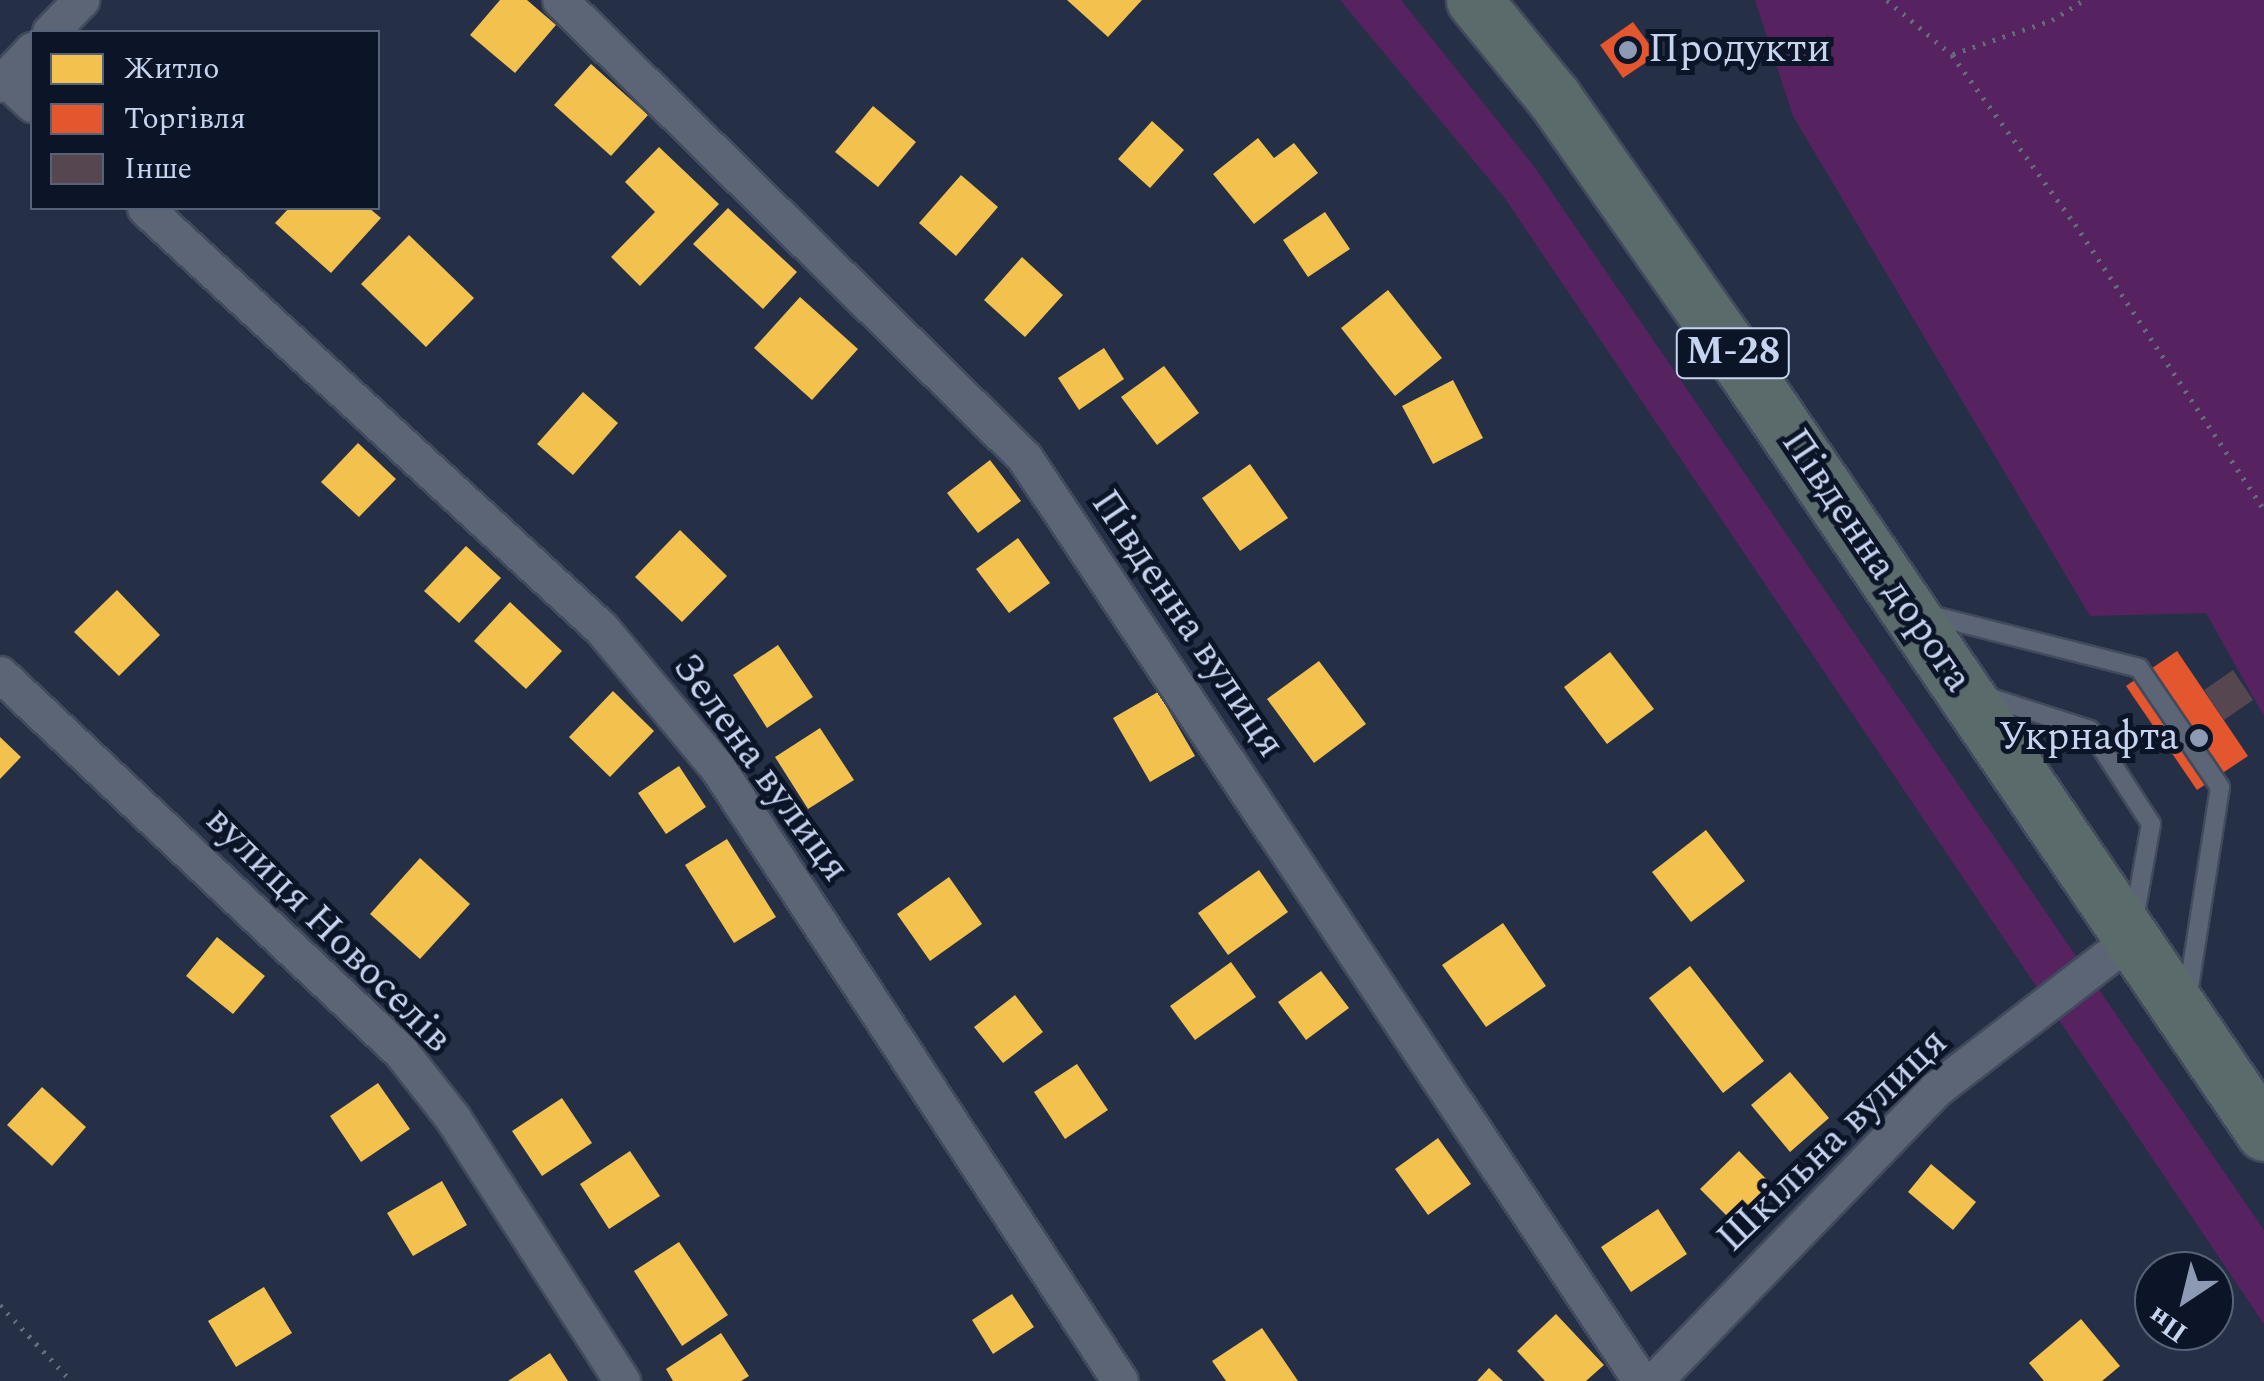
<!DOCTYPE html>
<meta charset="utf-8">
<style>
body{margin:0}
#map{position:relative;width:2264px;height:1381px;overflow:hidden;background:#252f46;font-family:Spectral,serif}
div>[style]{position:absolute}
.green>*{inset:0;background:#562360}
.homes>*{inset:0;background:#f2c14e}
.shops>*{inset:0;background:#e4572e}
.building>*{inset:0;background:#554650}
.path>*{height:5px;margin-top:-2.5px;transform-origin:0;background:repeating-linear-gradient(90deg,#646b7b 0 2.5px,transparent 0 10.5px)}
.roads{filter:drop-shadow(2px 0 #424a5d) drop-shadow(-2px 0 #424a5d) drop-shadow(0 2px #424a5d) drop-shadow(0 -2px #424a5d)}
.lane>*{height:18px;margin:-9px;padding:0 9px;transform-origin:9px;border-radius:9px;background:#5c6576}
.street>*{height:35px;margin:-17.5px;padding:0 17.5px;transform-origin:17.5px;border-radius:17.5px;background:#5c6576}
.highway>*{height:55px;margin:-27.5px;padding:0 27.5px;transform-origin:27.5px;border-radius:27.5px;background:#5b6a6b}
.dots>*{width:28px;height:28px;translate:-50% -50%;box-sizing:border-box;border:5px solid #0c1427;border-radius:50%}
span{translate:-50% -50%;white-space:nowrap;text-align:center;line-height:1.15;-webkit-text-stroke:10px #0c1427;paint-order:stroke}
.shield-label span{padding:2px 8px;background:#0c1427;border:2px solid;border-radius:8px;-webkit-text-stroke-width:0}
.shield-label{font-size:38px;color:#c7d4ef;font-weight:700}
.poi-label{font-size:40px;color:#c7d4ef}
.left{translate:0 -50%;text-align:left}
.right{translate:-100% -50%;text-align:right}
.street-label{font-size:40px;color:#c7d4ef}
.legend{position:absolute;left:30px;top:30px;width:350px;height:180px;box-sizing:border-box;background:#0c1427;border:2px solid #576177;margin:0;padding:12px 18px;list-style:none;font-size:30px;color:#c7d4ef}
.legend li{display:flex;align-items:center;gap:20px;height:50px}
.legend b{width:50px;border:2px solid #576177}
.north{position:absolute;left:2134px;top:1251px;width:100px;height:100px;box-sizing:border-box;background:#0c1427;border:2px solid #576177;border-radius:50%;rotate:215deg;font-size:28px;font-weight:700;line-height:40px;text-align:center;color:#c7d4ef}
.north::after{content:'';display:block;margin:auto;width:35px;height:45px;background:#8e9ab4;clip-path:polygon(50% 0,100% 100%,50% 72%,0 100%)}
</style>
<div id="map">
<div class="green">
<div style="clip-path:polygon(1340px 0,1401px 0,1533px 165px,2264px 1230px,2264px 1324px,1504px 197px)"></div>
<div style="clip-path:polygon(1755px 0,2264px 0,2264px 716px,2206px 613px,2090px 616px,1793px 116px)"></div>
</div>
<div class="homes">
<div style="clip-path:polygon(500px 0,527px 0,556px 25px,515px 73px,470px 35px)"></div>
<div style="clip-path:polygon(1067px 0,1142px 0,1108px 37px)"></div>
<div style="clip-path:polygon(591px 64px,648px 115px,611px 156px,554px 105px)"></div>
<div style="clip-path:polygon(873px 106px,916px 142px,878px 187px,835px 152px)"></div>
<div style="clip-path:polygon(1152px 121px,1184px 150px,1150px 188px,1118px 159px)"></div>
<div style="clip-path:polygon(1258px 138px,1274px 158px,1294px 143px,1318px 173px,1254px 224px,1213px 174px)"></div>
<div style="clip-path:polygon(659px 147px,719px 204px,640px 286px,611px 257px,655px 212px,625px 182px)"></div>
<div style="clip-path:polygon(961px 175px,998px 207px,956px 256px,919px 223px)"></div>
<div style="clip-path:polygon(289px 208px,369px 208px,381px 218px,331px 273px,275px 223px)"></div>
<div style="clip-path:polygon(728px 208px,797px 272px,763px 309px,693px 244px)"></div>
<div style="clip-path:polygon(1325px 212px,1350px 249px,1308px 277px,1283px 240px)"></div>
<div style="clip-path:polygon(409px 235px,474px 298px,426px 347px,361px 284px)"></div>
<div style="clip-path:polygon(1022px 257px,1063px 295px,1025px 337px,984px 300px)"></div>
<div style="clip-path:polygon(1388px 290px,1442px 358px,1395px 396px,1341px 328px)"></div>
<div style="clip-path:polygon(800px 297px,858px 349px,812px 400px,754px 348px)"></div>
<div style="clip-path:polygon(1104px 348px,1124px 379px,1079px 410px,1058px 378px)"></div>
<div style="clip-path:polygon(1164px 366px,1199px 413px,1157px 445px,1121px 397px)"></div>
<div style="clip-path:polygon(1453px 380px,1483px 438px,1433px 464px,1402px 406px)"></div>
<div style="clip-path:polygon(583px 392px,618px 423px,573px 475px,537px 444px)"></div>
<div style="clip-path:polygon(358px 443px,396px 479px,359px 517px,321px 482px)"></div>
<div style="clip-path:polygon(990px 460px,1021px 501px,978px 533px,947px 493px)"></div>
<div style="clip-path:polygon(1250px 464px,1288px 518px,1240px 551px,1202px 498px)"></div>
<div style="clip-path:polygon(680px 530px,727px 576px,682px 622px,635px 577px)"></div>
<div style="clip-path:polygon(1018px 538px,1050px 583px,1009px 613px,976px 569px)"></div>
<div style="clip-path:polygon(466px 546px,501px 578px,459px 623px,424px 591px)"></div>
<div style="clip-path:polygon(117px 590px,160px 635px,119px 676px,74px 632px)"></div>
<div style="clip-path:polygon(510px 602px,562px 651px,526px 689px,474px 641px)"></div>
<div style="clip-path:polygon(778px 645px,813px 697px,767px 728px,733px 675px)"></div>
<div style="clip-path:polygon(1610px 652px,1654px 709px,1607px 744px,1564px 687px)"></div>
<div style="clip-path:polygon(1319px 661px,1366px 724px,1314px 763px,1267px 699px)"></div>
<div style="clip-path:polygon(613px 691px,654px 731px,610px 777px,569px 737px)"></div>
<div style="clip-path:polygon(1158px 692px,1195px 756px,1150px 782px,1113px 718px)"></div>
<div style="clip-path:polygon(820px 728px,854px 780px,808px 809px,775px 757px)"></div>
<div style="clip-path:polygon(0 737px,21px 757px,0 779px)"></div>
<div style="clip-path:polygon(679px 766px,706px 807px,666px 834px,638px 793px)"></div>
<div style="clip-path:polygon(1706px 830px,1745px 881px,1691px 922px,1652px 872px)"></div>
<div style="clip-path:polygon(727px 839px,776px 917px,734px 943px,685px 865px)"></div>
<div style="clip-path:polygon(420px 858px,470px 904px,420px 959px,370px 914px)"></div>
<div style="clip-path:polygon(1259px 870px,1288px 912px,1228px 955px,1198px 913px)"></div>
<div style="clip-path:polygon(949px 877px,982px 924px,930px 961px,897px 914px)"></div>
<div style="clip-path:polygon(1503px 923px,1546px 986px,1486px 1027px,1442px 965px)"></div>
<div style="clip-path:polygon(217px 937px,265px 976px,233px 1014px,186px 976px)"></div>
<div style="clip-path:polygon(1231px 962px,1256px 997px,1195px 1040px,1170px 1006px)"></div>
<div style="clip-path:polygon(1690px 966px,1764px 1061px,1723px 1093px,1649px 998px)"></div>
<div style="clip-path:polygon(1321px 971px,1349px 1008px,1306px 1040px,1278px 1002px)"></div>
<div style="clip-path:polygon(1015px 995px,1043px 1032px,1003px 1063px,974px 1027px)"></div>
<div style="clip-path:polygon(1077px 1064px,1108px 1110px,1065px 1139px,1034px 1092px)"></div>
<div style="clip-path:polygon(1790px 1072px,1829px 1118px,1790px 1152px,1751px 1105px)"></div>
<div style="clip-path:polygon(378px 1083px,410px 1129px,361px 1162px,330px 1116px)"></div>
<div style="clip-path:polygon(42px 1087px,86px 1127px,52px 1166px,7px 1125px)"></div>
<div style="clip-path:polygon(562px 1098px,592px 1143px,542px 1176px,512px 1131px)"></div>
<div style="clip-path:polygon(1438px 1138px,1471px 1184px,1428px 1215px,1395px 1169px)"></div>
<div style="clip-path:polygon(630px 1151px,660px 1196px,609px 1229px,580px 1184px)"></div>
<div style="clip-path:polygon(1739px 1151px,1774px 1187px,1736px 1225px,1700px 1189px)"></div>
<div style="clip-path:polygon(1931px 1164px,1976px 1202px,1953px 1230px,1908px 1192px)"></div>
<div style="clip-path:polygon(442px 1181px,467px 1225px,413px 1256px,387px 1213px)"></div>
<div style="clip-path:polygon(1658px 1209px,1687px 1254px,1631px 1292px,1601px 1247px)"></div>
<div style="clip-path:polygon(679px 1242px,728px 1315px,682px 1346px,634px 1271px)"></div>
<div style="clip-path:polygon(264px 1287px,292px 1333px,236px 1367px,208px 1321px)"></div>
<div style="clip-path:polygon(1012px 1294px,1034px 1327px,993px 1354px,972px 1320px)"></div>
<div style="clip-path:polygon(1556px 1314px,1604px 1365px,1586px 1381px,1545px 1381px,1517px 1351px)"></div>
<div style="clip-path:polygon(2081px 1319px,2120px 1366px,2102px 1381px,2044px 1381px,2029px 1363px)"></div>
<div style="clip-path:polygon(1262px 1328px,1298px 1381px,1226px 1381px,1212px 1361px)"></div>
<div style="clip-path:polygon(721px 1333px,749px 1376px,741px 1381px,673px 1381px,666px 1369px)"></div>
<div style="clip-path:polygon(550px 1353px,568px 1381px,508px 1381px)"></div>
<div style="clip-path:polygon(1489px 1368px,1503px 1381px,1477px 1381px)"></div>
</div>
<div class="shops">
<div style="clip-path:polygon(1633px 22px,1657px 55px,1623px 78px,1600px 45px)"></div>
<div style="clip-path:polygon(2177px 651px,2248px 756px,2197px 790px,2126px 686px)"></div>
</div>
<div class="building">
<div style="clip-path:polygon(2233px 670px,2253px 700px,2224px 720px,2204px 690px)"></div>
</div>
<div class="path">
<div style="left:1887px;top:0;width:85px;rotate:40.2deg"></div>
<div style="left:1952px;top:55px;width:209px;rotate:54deg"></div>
<div style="left:2075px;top:224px;width:343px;rotate:56.5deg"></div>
<div style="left:1953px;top:54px;width:105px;rotate:-19deg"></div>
<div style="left:2052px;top:20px;width:38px;rotate:-32deg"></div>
<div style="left:0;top:1305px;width:104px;rotate:46.9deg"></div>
</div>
<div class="roads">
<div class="lane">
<div style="left:1926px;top:614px;width:220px;rotate:14.2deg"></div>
<div style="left:2139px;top:668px;width:144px;rotate:55.8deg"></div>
<div style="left:2220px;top:787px;width:216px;rotate:98.8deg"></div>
<div style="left:1985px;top:696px;width:110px;rotate:17.9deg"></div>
<div style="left:2090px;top:730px;width:112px;rotate:57deg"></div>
<div style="left:2151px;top:824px;width:97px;rotate:100.1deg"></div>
</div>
<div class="street">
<div style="left:560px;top:0;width:651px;rotate:44.56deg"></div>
<div style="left:1024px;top:457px;width:1111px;rotate:56.27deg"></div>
<div style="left:50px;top:32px;width:45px;rotate:-45.9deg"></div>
<div style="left:5px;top:79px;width:37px;rotate:43deg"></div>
<div style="left:0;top:84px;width:47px;rotate:-46.7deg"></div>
<div style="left:145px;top:208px;width:620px;rotate:42.65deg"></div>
<div style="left:601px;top:628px;width:181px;rotate:50.2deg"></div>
<div style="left:717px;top:767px;width:734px;rotate:56.72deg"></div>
<div style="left:0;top:674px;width:551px;rotate:43.31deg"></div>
<div style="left:401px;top:1052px;width:83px;rotate:51.9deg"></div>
<div style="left:452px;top:1117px;width:314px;rotate:57.2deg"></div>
<div style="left:1654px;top:1381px;width:406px;rotate:-46deg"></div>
<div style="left:1936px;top:1089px;width:246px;rotate:-37.6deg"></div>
</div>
<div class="highway">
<div style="left:1474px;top:0;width:127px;rotate:50.8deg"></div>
<div style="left:1554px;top:98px;width:297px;rotate:54.9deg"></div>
<div style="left:1725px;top:341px;width:958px;rotate:55.76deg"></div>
</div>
</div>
<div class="dots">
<div style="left:1628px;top:50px;background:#8e9ab4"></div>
<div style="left:2199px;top:738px;background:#8e9ab4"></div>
</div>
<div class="shield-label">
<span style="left:1733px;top:353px">М-28</span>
</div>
<div class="poi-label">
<span class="left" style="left:1648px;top:50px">Продукти</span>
<span class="right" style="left:2179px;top:738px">Укрнафта</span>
</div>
<div class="street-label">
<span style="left:1876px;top:561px;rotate:56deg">Південна дорога</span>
<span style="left:1187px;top:624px;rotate:56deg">Південна вулиця</span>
<span style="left:760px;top:768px;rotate:54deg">Зелена вулиця</span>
<span style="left:328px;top:930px;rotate:45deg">вулиця Новоселів</span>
<span style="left:1833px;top:1141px;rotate:-44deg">Шкільна вулиця</span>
</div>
<ul class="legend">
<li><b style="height:28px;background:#f2c14e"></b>Житло</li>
<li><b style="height:28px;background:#e4572e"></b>Торгівля</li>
<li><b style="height:28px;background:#554650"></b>Інше</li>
</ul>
<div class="north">Пн</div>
</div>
